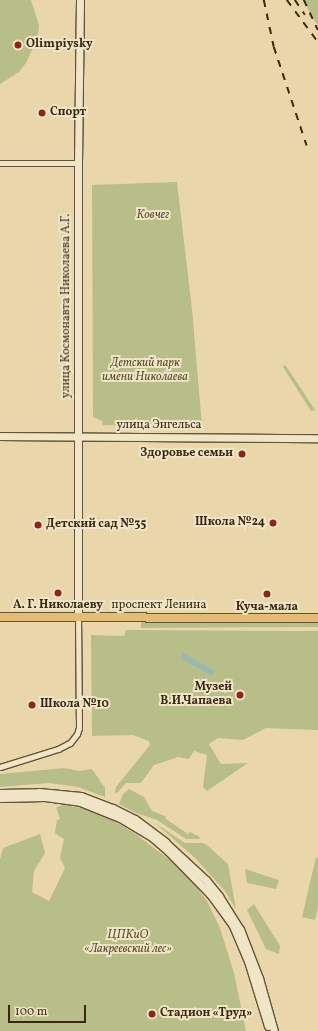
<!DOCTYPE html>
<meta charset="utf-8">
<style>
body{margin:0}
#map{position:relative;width:318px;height:1031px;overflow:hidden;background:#e9d7ab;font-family:Vollkorn,serif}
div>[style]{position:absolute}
.green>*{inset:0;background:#b8be88}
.water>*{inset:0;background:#99b8b2}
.roads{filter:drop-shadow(1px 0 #655435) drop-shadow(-1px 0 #655435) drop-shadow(0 1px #655435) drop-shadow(0 -1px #655435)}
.street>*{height:5px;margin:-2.5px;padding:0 2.5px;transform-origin:2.5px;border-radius:2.5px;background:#f1e5c8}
.secondary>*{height:7px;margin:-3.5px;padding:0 3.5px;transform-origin:3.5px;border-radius:3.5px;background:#f1e5c8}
.primary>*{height:8px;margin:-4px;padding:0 4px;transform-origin:4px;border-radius:4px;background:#e4bc76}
.rail>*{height:1.5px;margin-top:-0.75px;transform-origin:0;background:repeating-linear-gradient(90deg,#39280e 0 7px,transparent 0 14px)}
.dots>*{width:11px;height:11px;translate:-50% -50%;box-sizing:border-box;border:2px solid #f1e5c8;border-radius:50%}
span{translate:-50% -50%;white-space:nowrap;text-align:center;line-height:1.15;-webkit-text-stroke:4px #f1e5c8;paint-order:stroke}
.poi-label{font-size:12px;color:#39280e;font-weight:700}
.left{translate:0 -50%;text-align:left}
.right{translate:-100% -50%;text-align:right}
.park-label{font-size:12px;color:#594e2c;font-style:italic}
.street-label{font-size:12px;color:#39280e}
.scale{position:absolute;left:8px;top:1005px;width:78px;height:18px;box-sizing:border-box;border:2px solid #39280e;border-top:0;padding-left:5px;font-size:12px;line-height:14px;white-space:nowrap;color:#39280e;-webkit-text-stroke:3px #f1e5c8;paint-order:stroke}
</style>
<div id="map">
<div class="green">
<div style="clip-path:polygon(0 0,31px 0,39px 25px,38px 37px,26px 63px,19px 72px,0 84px)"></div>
<div style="clip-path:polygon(305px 0,318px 0,318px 26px,309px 12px)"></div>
<div style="clip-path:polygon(177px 182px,192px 309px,202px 426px,103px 425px,102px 421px,93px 417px,92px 185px)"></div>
<div style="clip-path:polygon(284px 365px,286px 366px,315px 410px,311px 411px,283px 367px)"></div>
<div style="clip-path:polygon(141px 621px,318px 621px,318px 627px,141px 628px)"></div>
<div style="clip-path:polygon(126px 630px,318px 631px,318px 730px,266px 728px,243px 740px,218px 738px,209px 744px,221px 764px,248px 763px,207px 791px,203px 787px,207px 755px,194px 751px,189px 759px,178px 757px,154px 765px,141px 783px,126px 783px,117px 793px,115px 792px,116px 787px,150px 745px,149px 741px,133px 735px,92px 736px,91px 635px,124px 636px)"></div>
<div style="clip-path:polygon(64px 768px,79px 771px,92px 769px,105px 788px,105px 797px,78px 787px,49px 783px,0 787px,0 774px)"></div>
<div style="clip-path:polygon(129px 789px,144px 797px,152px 811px,165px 816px,166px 819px,188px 834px,190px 832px,200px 837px,199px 839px,186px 839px,157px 820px,136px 813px,119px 804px,123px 794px)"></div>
<div style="clip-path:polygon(64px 805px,97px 811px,134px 833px,174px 863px,197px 887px,207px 901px,220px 928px,234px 973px,246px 1031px,0 1031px,0 859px,3px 848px,40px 834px,45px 853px,34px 871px,32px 892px,49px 901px,65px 868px,60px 858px,64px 839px,55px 833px,57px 820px,60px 819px,56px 807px)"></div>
<div style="clip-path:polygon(155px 823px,185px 843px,203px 843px,208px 846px,228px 864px,236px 909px,225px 891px,195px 858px)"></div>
<div style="clip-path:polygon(316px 857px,318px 858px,318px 907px,315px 920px,302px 917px)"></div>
<div style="clip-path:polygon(245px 869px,279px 880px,276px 889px,247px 883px)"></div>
<div style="clip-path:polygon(254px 904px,280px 946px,279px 954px,266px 949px,247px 910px)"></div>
</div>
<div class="water">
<div style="clip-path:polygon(183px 653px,215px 671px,212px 676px,180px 658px)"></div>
</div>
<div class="roads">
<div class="street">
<div style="left:0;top:163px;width:78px"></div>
<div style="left:0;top:767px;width:61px;rotate:-17.2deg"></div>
<div style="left:58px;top:749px;width:13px;rotate:-27deg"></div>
<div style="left:70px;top:743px;width:11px;rotate:-52deg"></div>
<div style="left:77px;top:734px;width:6px;rotate:-72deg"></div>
<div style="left:79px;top:728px;width:111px;rotate:-90.5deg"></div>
</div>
<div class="secondary">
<div style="left:0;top:436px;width:318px;rotate:0.4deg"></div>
<div style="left:78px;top:612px;width:449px;rotate:-90deg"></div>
<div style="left:78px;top:163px;width:163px;rotate:-89.3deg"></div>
<div style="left:0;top:793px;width:39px;rotate:-1deg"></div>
<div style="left:39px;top:792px;width:42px;rotate:5.4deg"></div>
<div style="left:81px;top:796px;width:34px;rotate:21deg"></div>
<div style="left:113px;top:808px;width:25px;rotate:27deg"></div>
<div style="left:135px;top:819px;width:38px;rotate:37deg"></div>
<div style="left:165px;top:842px;width:56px;rotate:42.8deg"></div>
<div style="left:206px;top:880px;width:21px;rotate:51deg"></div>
<div style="left:219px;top:896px;width:39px;rotate:58deg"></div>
<div style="left:240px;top:929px;width:53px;rotate:68.8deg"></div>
<div style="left:259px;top:978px;width:55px;rotate:74.2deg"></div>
<div style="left:0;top:798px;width:45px;rotate:-1.3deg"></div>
<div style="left:45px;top:797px;width:35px;rotate:8deg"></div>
<div style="left:80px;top:802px;width:43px;rotate:21.8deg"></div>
<div style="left:120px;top:818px;width:39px;rotate:31deg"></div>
<div style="left:153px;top:838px;width:20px;rotate:41deg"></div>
<div style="left:168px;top:851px;width:60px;rotate:45.7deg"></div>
<div style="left:210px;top:894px;width:39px;rotate:54deg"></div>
<div style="left:233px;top:926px;width:38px;rotate:67deg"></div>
<div style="left:248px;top:961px;width:68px;rotate:72.9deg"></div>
</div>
<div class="primary">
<div style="left:0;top:617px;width:318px;rotate:0.2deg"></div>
</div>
</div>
<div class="rail">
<div style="left:264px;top:0;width:48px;rotate:78deg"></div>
<div style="left:274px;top:47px;width:104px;rotate:71.6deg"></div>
<div style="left:287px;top:0;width:52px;rotate:53.6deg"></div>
<div style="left:295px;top:0;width:18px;rotate:56deg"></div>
<div style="left:304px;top:0;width:33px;rotate:65deg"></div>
</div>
<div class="dots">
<div style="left:18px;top:45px;background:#8f2418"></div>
<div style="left:42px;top:113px;background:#8f2418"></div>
<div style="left:242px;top:454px;background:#8f2418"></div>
<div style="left:273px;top:523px;background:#8f2418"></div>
<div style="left:38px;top:525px;background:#8f2418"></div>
<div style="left:58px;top:593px;background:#8f2418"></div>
<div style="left:267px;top:594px;background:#8f2418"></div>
<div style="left:240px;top:695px;background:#8f2418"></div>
<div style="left:32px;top:705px;background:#8f2418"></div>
<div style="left:152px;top:1014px;background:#8f2418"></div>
</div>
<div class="poi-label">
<span class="left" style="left:26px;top:45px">Olimpiysky</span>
<span class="left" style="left:50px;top:113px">Спорт</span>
<span class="right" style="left:233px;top:454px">Здоровье семьи</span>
<span class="right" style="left:265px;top:523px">Школа №24</span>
<span class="left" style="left:46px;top:525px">Детский сад №35</span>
<span style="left:58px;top:606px">А. Г. Николаеву</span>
<span style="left:267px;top:608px">Куча-мала</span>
<span class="right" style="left:232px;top:695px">Музей<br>В.И.Чапаева</span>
<span class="left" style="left:40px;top:705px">Школа №10</span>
<span class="left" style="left:160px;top:1014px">Стадион «Труд»</span>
</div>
<div class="park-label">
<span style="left:153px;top:216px">Ковчег</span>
<span style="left:145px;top:371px">Детский парк<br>имени Николаева</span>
<span style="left:128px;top:943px">ЦПКиО<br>«Лакреевский лес»</span>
</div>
<div class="street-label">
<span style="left:67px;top:306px;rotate:-90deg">улица Космонавта Николаева А.Г.</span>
<span style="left:159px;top:426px">улица Энгельса</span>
<span style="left:159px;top:606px">проспект Ленина</span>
</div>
<div class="scale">100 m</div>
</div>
